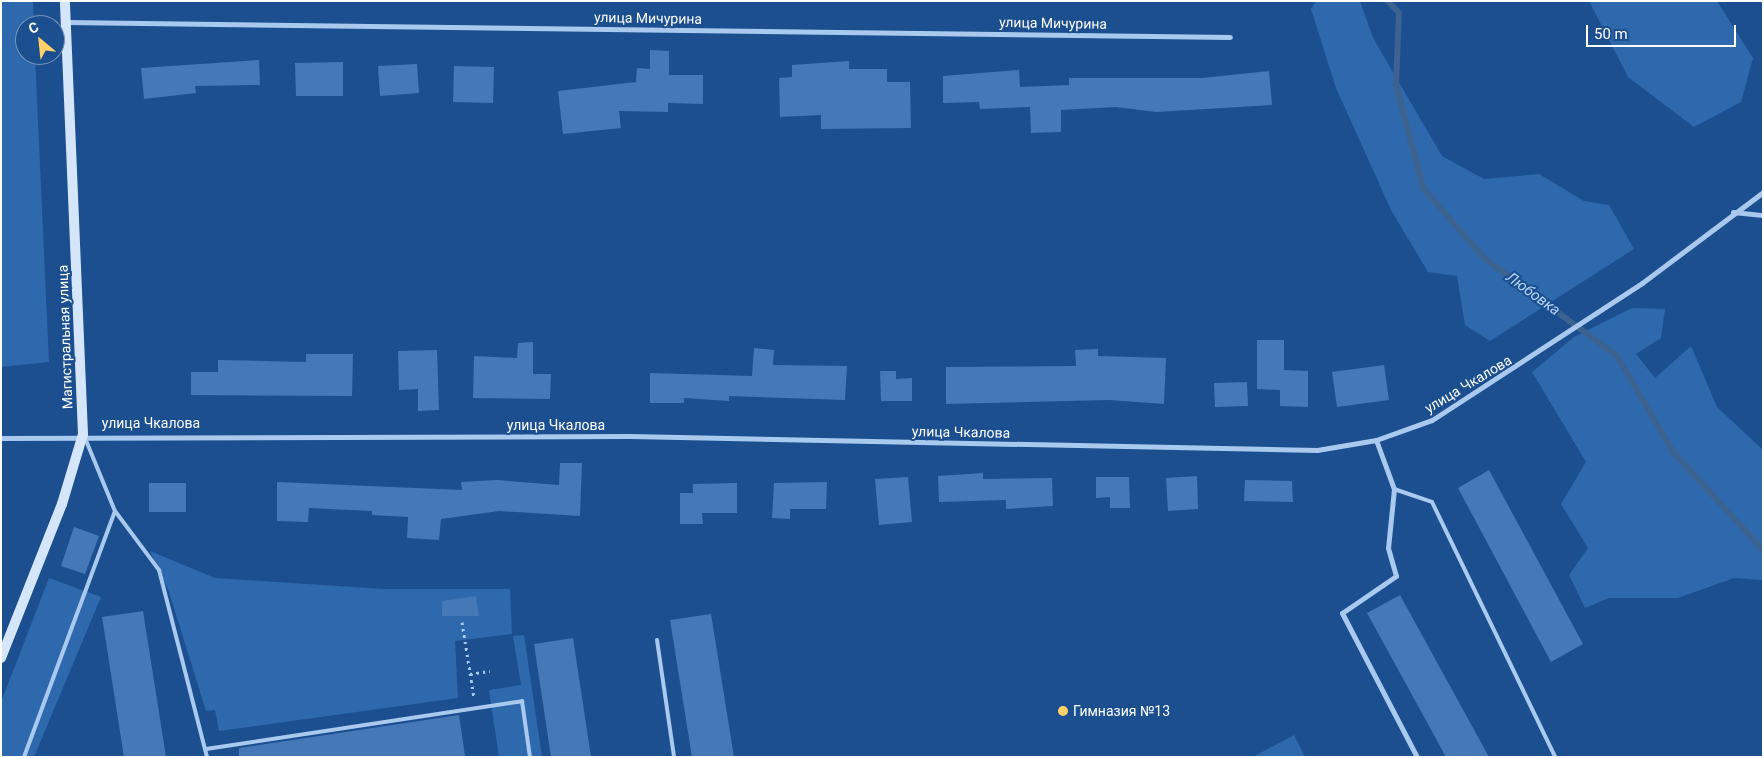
<!DOCTYPE html>
<meta charset="utf-8">
<style>
body{margin:0}
#map{position:relative;width:1764px;height:758px;overflow:hidden;background:#1b4f8f;font-family:Roboto,sans-serif}
div>[style]{position:absolute}
.green>*{inset:0;background:#2e69ad}
.stream>*{height:6px;margin:-3px;padding:0 3px;transform-origin:3px;border-radius:3px;background:#3c6290}
.building>*{inset:0;background:#4478b7}
.path>*{height:3px;margin-top:-1.5px;transform-origin:0;background:repeating-linear-gradient(90deg,#a9c9ee 0 2.5px,transparent 0 6.5px)}
.service>*{height:4px;margin:-2px;padding:0 2px;transform-origin:2px;border-radius:2px;background:#a9c9ee}
.minor>*{height:5px;margin:-2.5px;padding:0 2.5px;transform-origin:2.5px;border-radius:2.5px;background:#a9c9ee}
.secondary>*{height:10px;margin:-5px;padding:0 5px;transform-origin:5px;border-radius:5px;background:#d6e6fa}
.dots>*{width:14px;height:14px;translate:-50% -50%;box-sizing:border-box;border:2px solid #1b4f8f;border-radius:50%}
span{translate:-50% -50%;white-space:nowrap;text-align:center;line-height:1.15;-webkit-text-stroke:4px #1b4f8f;paint-order:stroke}
.street-label{font-size:14px;color:#fff}
.poi-label{font-size:14px;color:#fff}
.left{translate:0 -50%;text-align:left}
.water-label{font-size:15px;color:#b5d3f5;font-style:italic}
.frame{position:absolute;inset:0;border:2px solid #fff;pointer-events:none}
.north{position:absolute;left:15px;top:15px;width:50px;height:50px;box-sizing:border-box;background:#1b4f8f;border:1px solid #7695bc;border-radius:50%;rotate:332deg;font-size:14px;font-weight:700;line-height:20px;text-align:center;color:#fff}
.north::after{content:'';display:block;margin:auto;width:18px;height:22px;background:#ffd166;clip-path:polygon(50% 0,100% 100%,50% 72%,0 100%)}
.scale{position:absolute;left:1586px;top:25px;width:150px;height:22px;box-sizing:border-box;border:2px solid #fff;border-top:0;padding-left:6px;font-size:15px;line-height:18px;white-space:nowrap;color:#fff;-webkit-text-stroke:4px #1b4f8f;paint-order:stroke}
</style>
<div id="map">
<div class="green">
<div style="clip-path:polygon(1px 1px,33px 1px,34px 25px,25px 25px,25px 55px,35px 55px,49px 362px,1px 367px)"></div>
<div style="clip-path:polygon(1316px 1px,1360px 1px,1373px 38px,1442px 156px,1484px 179px,1539px 174px,1584px 201px,1609px 205px,1634px 249px,1490px 341px,1465px 325px,1457px 276px,1428px 272px,1391px 210px,1336px 88px,1311px 9px)"></div>
<div style="clip-path:polygon(1589px 1px,1717px 1px,1753px 58px,1741px 102px,1694px 127px,1628px 77px)"></div>
<div style="clip-path:polygon(1632px 308px,1665px 309px,1661px 338px,1636px 354px,1655px 378px,1691px 346px,1717px 407px,1763px 450px,1763px 580px,1734px 578px,1678px 598px,1609px 598px,1585px 608px,1569px 575px,1588px 548px,1561px 504px,1586px 462px,1532px 372px,1574px 337px)"></div>
<div style="clip-path:polygon(150px 551px,215px 578px,383px 589px,510px 589px,512px 634px,455px 641px,458px 698px,219px 731px,215px 710px,206px 711px,169px 592px)"></div>
<div style="clip-path:polygon(49px 578px,101px 597px,34px 757px,1px 757px,1px 702px)"></div>
<div style="clip-path:polygon(524px 635px,542px 757px,499px 757px,489px 690px,521px 685px,513px 636px)"></div>
<div style="clip-path:polygon(1294px 735px,1305px 757px,1253px 757px)"></div>
</div>
<div class="stream">
<div style="left:1388px;top:1px;width:16px;rotate:47deg"></div>
<div style="left:1399px;top:13px;width:71px;rotate:92.4deg"></div>
<div style="left:1396px;top:84px;width:107px;rotate:75.4deg"></div>
<div style="left:1423px;top:188px;width:93px;rotate:48.9deg"></div>
<div style="left:1484px;top:258px;width:165px;rotate:36.4deg"></div>
<div style="left:1617px;top:356px;width:111px;rotate:59.7deg"></div>
<div style="left:1673px;top:452px;width:133px;rotate:47.4deg"></div>
</div>
<div class="building">
<div style="clip-path:polygon(650px 50px,669px 51px,669px 75px,703px 75px,703px 104px,668px 103px,668px 112px,619px 111px,621px 128px,563px 134px,558px 91px,636px 82px,637px 68px,650px 69px)"></div>
<div style="clip-path:polygon(259px 60px,260px 85px,195px 86px,196px 93px,144px 99px,141px 68px)"></div>
<div style="clip-path:polygon(849px 61px,849px 69px,887px 69px,887px 82px,910px 82px,911px 128px,821px 129px,821px 115px,780px 117px,779px 78px,792px 77px,792px 65px)"></div>
<div style="clip-path:polygon(343px 62px,343px 96px,296px 96px,295px 63px)"></div>
<div style="clip-path:polygon(417px 64px,419px 93px,380px 96px,378px 66px)"></div>
<div style="clip-path:polygon(454px 66px,494px 67px,493px 103px,453px 102px)"></div>
<div style="clip-path:polygon(1019px 70px,1020px 87px,1069px 85px,1069px 78px,1202px 78px,1269px 71px,1272px 105px,1156px 112px,1116px 107px,1061px 110px,1061px 132px,1031px 133px,1030px 107px,980px 109px,979px 102px,943px 103px,943px 76px)"></div>
<div style="clip-path:polygon(1257px 340px,1284px 340px,1284px 370px,1308px 371px,1308px 407px,1280px 406px,1280px 390px,1257px 389px)"></div>
<div style="clip-path:polygon(533px 342px,533px 374px,551px 374px,550px 399px,473px 398px,474px 356px,517px 358px,518px 343px)"></div>
<div style="clip-path:polygon(754px 348px,774px 350px,773px 365px,847px 366px,845px 400px,729px 396px,729px 401px,684px 398px,684px 403px,650px 403px,650px 373px,752px 376px)"></div>
<div style="clip-path:polygon(1098px 349px,1098px 356px,1166px 358px,1164px 404px,1109px 400px,946px 404px,946px 367px,1076px 366px,1075px 350px)"></div>
<div style="clip-path:polygon(437px 350px,439px 410px,418px 411px,418px 389px,399px 390px,398px 351px)"></div>
<div style="clip-path:polygon(306px 354px,353px 354px,352px 396px,191px 395px,191px 372px,218px 372px,218px 360px,306px 362px)"></div>
<div style="clip-path:polygon(1384px 365px,1389px 400px,1337px 407px,1332px 372px)"></div>
<div style="clip-path:polygon(880px 371px,896px 371px,896px 379px,912px 378px,912px 401px,881px 401px)"></div>
<div style="clip-path:polygon(1247px 382px,1248px 406px,1215px 407px,1214px 383px)"></div>
<div style="clip-path:polygon(560px 463px,582px 463px,580px 516px,499px 511px,441px 519px,439px 540px,407px 538px,408px 517px,372px 515px,372px 511px,309px 508px,308px 522px,277px 521px,277px 482px,462px 490px,461px 482px,497px 480px,559px 485px)"></div>
<div style="clip-path:polygon(1489px 470px,1583px 644px,1551px 662px,1458px 488px)"></div>
<div style="clip-path:polygon(983px 473px,983px 479px,1052px 478px,1053px 506px,1006px 509px,1006px 500px,939px 502px,938px 476px)"></div>
<div style="clip-path:polygon(1197px 476px,1198px 509px,1168px 511px,1166px 478px)"></div>
<div style="clip-path:polygon(908px 477px,912px 522px,879px 525px,875px 479px)"></div>
<div style="clip-path:polygon(1096px 477px,1129px 477px,1130px 508px,1110px 508px,1110px 497px,1096px 498px)"></div>
<div style="clip-path:polygon(1245px 480px,1292px 481px,1293px 502px,1244px 501px)"></div>
<div style="clip-path:polygon(827px 482px,826px 509px,790px 509px,790px 519px,772px 518px,774px 483px)"></div>
<div style="clip-path:polygon(149px 483px,186px 483px,186px 512px,149px 512px)"></div>
<div style="clip-path:polygon(737px 483px,737px 513px,702px 513px,703px 524px,680px 524px,680px 493px,693px 493px,693px 484px)"></div>
<div style="clip-path:polygon(74px 527px,99px 536px,85px 574px,61px 566px)"></div>
<div style="clip-path:polygon(1400px 595px,1489px 757px,1446px 757px,1367px 613px)"></div>
<div style="clip-path:polygon(476px 596px,479px 616px,442px 616px,442px 601px)"></div>
<div style="clip-path:polygon(143px 611px,166px 757px,124px 757px,102px 617px)"></div>
<div style="clip-path:polygon(711px 614px,734px 757px,692px 757px,670px 620px)"></div>
<div style="clip-path:polygon(573px 638px,591px 757px,551px 757px,534px 644px)"></div>
<div style="clip-path:polygon(459px 715px,465px 756px,239px 757px,239px 748px)"></div>
</div>
<div class="path">
<div style="left:462px;top:622px;width:77px;rotate:81deg"></div>
<div style="left:470px;top:674px;width:20px;rotate:-9deg"></div>
</div>
<div class="service">
<div style="left:85px;top:438px;width:79px;rotate:67.7deg"></div>
<div style="left:115px;top:511px;width:74px;rotate:53.3deg"></div>
<div style="left:159px;top:570px;width:193px;rotate:75.6deg"></div>
<div style="left:1394px;top:489px;width:40px;rotate:18.9deg"></div>
<div style="left:1432px;top:502px;width:283px;rotate:64.2deg"></div>
<div style="left:657px;top:640px;width:118px;rotate:81.7deg"></div>
<div style="left:206px;top:749px;width:320px;rotate:-8.6deg"></div>
<div style="left:522px;top:701px;width:57px;rotate:81.9deg"></div>
<div style="left:24px;top:757px;width:262px;rotate:-69.7deg"></div>
</div>
<div class="minor">
<div style="left:66px;top:22px;width:1164px;rotate:0.74deg"></div>
<div style="left:1733px;top:212px;width:30px;rotate:6deg"></div>
<div style="left:1px;top:438px;width:629px;rotate:-0.18deg"></div>
<div style="left:630px;top:436px;width:687px;rotate:1.17deg"></div>
<div style="left:1317px;top:450px;width:60px;rotate:-9.6deg"></div>
<div style="left:1376px;top:440px;width:59px;rotate:-19.7deg"></div>
<div style="left:1432px;top:420px;width:251px;rotate:-33.1deg"></div>
<div style="left:1642px;top:283px;width:151px;rotate:-36.9deg"></div>
<div style="left:1376px;top:440px;width:52px;rotate:69.8deg"></div>
<div style="left:1394px;top:489px;width:59px;rotate:95.8deg"></div>
<div style="left:1388px;top:548px;width:29px;rotate:74deg"></div>
<div style="left:1396px;top:576px;width:65px;rotate:145.6deg"></div>
<div style="left:1342px;top:613px;width:162px;rotate:62.5deg"></div>
</div>
<div class="secondary">
<div style="left:1px;top:658px;width:166px;rotate:-68.4deg"></div>
<div style="left:62px;top:504px;width:73px;rotate:-73.3deg"></div>
<div style="left:83px;top:434px;width:433px;rotate:-92.4deg"></div>
</div>
<div class="dots">
<div style="left:1063px;top:711px;background:#ffd166"></div>
</div>
<div class="street-label">
<span style="left:648px;top:18px;rotate:1deg">улица Мичурина</span>
<span style="left:1053px;top:23px;rotate:1deg">улица Мичурина</span>
<span style="left:65px;top:337px;rotate:-92deg">Магистральная улица</span>
<span style="left:1468px;top:384px;rotate:-31deg">улица Чкалова</span>
<span style="left:151px;top:423px">улица Чкалова</span>
<span style="left:556px;top:425px">улица Чкалова</span>
<span style="left:961px;top:432px;rotate:1deg">улица Чкалова</span>
</div>
<div class="poi-label">
<span class="left" style="left:1073px;top:711px">Гимназия №13</span>
</div>
<div class="water-label">
<span style="left:1533px;top:294px;rotate:36deg">Любовка</span>
</div>
<div class="frame"></div>
<div class="north">С</div>
<div class="scale">50 m</div>
</div>
